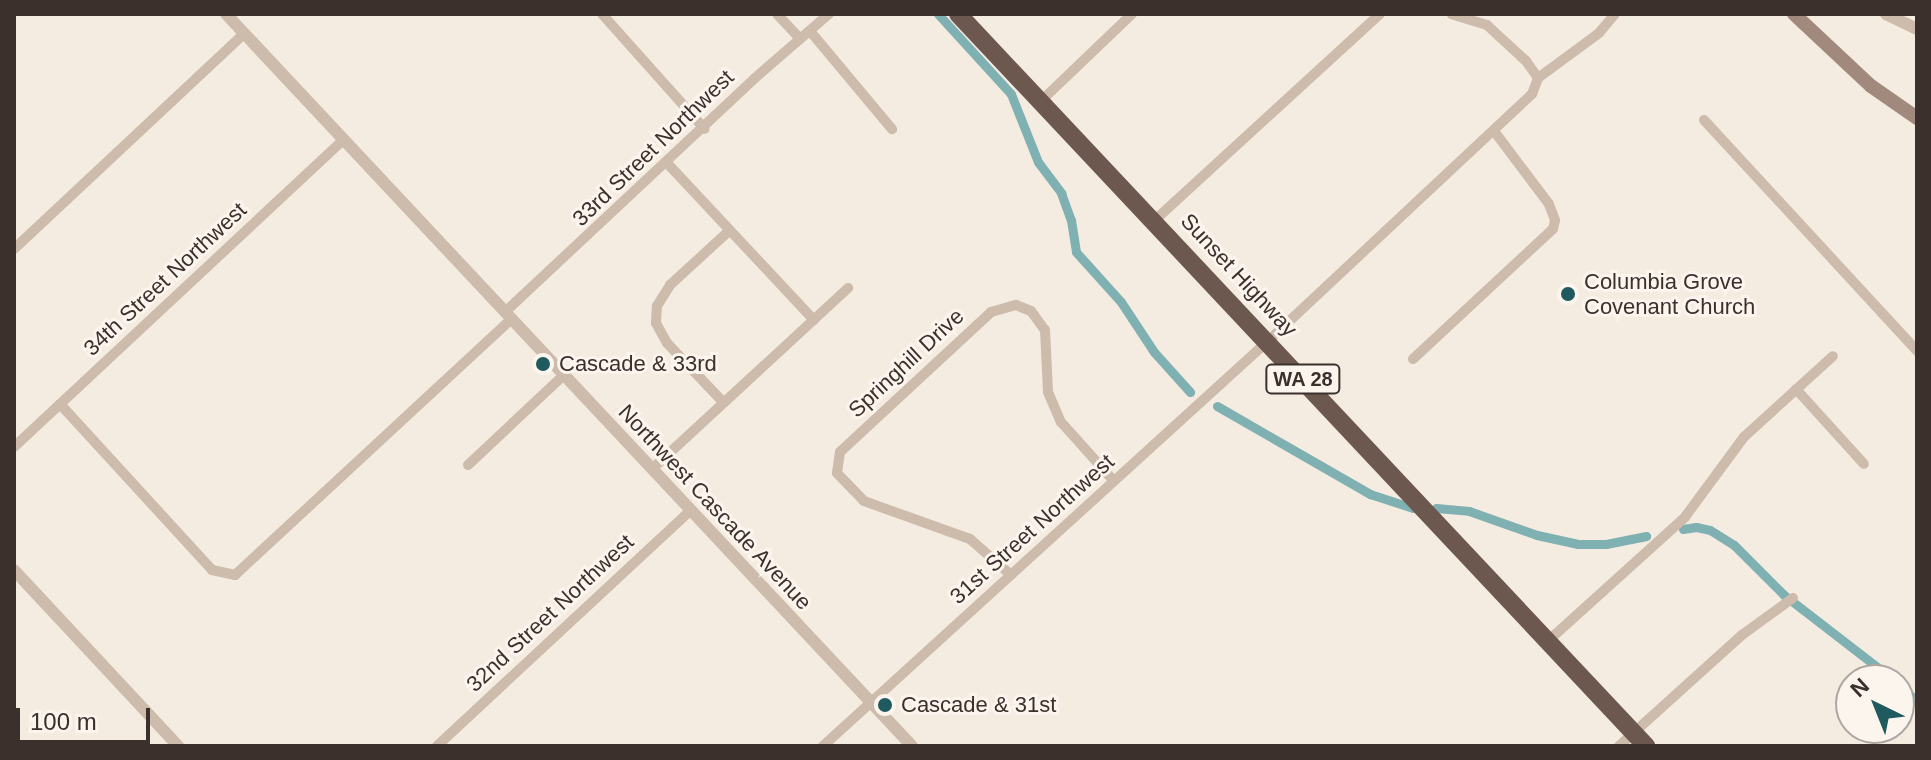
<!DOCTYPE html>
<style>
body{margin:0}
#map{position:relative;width:1931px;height:760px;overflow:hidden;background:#f4ebe1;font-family:Arial,sans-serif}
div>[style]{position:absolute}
.canal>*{height:9px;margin:-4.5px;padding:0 4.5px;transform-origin:4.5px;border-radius:4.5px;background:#7fb0b2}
.minor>*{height:10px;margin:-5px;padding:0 5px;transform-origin:5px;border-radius:5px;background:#cdbbac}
.tertiary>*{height:12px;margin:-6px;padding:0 6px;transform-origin:6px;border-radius:6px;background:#cdbbac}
.secondary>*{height:14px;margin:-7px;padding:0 7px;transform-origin:7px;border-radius:7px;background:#a18a7d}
.trunk>*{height:18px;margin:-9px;padding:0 9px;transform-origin:9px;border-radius:9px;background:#6c584f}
.dots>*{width:22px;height:22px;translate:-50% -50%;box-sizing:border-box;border:4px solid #fbf5ee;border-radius:50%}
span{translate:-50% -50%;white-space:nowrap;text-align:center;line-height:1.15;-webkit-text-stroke:6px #fbf5ee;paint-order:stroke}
.shield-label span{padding:2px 6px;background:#fbf5ee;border:2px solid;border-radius:6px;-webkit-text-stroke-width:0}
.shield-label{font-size:20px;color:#3b302b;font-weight:700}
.street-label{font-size:22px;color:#3b302b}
.poi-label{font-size:22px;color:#3b302b}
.left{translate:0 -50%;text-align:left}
.frame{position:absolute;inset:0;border:16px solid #3b302b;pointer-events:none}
.north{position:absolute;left:1835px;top:664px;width:80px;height:80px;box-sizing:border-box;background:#fbf5ee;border:2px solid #aea6a0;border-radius:50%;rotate:317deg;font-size:22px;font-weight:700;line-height:32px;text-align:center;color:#3b302b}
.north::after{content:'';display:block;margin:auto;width:28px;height:36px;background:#1f5a5e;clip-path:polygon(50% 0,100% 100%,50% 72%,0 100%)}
.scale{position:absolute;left:16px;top:708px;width:134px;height:36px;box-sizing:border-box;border:4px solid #3b302b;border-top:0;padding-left:10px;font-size:24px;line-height:28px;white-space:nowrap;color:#3b302b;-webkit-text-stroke:6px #fbf5ee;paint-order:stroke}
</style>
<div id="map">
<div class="canal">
<div style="left:938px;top:14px;width:108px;rotate:47.6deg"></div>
<div style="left:1011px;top:94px;width:73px;rotate:68.3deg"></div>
<div style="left:1038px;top:162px;width:39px;rotate:53deg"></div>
<div style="left:1061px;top:193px;width:29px;rotate:70deg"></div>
<div style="left:1071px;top:220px;width:32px;rotate:81deg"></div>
<div style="left:1076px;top:252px;width:67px;rotate:48deg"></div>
<div style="left:1121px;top:302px;width:60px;rotate:56.6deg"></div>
<div style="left:1154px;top:352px;width:54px;rotate:48deg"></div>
<div style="left:1217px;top:406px;width:177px;rotate:29.9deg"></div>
<div style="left:1370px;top:494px;width:45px;rotate:18deg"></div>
<div style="left:1436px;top:508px;width:33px;rotate:5deg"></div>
<div style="left:1469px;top:511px;width:72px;rotate:19.4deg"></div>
<div style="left:1537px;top:535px;width:42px;rotate:12.4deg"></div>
<div style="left:1578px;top:544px;width:28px"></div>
<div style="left:1606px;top:544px;width:41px;rotate:-11.3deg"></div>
<div style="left:1683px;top:529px;width:13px;rotate:-9deg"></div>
<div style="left:1696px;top:527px;width:14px;rotate:12deg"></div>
<div style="left:1710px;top:530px;width:28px;rotate:32deg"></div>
<div style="left:1734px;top:545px;width:71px;rotate:45deg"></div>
<div style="left:1784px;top:595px;width:139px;rotate:37.7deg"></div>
<div style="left:1899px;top:683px;width:27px;rotate:48deg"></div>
</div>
<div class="minor">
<div style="left:602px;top:14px;width:154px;rotate:48.2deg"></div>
<div style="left:777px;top:14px;width:34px;rotate:47deg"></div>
<div style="left:810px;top:31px;width:128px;rotate:50.1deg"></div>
<div style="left:1538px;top:78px;width:76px;rotate:-36.4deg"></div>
<div style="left:1599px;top:33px;width:25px;rotate:-50deg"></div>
<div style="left:1041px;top:101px;width:126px;rotate:-43.7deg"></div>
<div style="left:1704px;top:120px;width:314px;rotate:47.3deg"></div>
<div style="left:667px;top:163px;width:215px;rotate:46.9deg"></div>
<div style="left:1155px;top:220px;width:305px;rotate:-42.5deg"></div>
<div style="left:14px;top:249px;width:315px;rotate:-43.1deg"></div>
<div style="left:505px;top:312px;width:342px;rotate:-43.1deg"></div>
<div style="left:755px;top:78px;width:98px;rotate:-40.9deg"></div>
<div style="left:1413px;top:359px;width:191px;rotate:-42.9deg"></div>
<div style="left:1553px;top:229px;width:9px;rotate:-77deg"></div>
<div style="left:1555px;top:220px;width:17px;rotate:-111deg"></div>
<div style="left:1549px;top:204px;width:91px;rotate:-127deg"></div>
<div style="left:1796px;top:389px;width:101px;rotate:47.8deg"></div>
<div style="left:723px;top:402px;width:81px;rotate:-133.5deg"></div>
<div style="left:667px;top:343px;width:23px;rotate:-119deg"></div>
<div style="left:656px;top:323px;width:17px;rotate:-87deg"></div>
<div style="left:657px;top:306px;width:25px;rotate:-58deg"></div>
<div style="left:670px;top:285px;width:81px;rotate:-42.5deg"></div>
<div style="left:60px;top:404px;width:225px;rotate:47.5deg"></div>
<div style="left:212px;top:570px;width:24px;rotate:12deg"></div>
<div style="left:235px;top:575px;width:376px;rotate:-42.8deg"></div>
<div style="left:14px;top:447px;width:451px;rotate:-43deg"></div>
<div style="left:468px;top:465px;width:132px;rotate:-43.2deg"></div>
<div style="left:652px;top:469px;width:267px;rotate:-42.7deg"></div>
<div style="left:1011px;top:575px;width:55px;rotate:-138.7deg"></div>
<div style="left:970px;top:539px;width:113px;rotate:-160.3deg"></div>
<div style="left:864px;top:501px;width:39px;rotate:-134deg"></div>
<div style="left:837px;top:473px;width:21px;rotate:-82deg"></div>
<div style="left:840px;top:452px;width:206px;rotate:-42.8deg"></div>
<div style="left:991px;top:312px;width:26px;rotate:-16deg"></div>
<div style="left:1016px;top:305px;width:16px;rotate:22deg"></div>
<div style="left:1031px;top:311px;width:24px;rotate:54deg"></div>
<div style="left:1045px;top:330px;width:62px;rotate:87.2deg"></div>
<div style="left:1048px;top:392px;width:33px;rotate:67deg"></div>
<div style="left:1061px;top:422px;width:79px;rotate:48.1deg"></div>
<div style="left:1548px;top:641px;width:185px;rotate:-42.1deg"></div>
<div style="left:1685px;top:517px;width:99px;rotate:-53.6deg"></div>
<div style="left:1744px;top:437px;width:120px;rotate:-42.3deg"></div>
<div style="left:437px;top:746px;width:347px;rotate:-42.9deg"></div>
<div style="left:823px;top:746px;width:602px;rotate:-42.31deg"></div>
<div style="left:1268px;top:341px;width:362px;rotate:-43.1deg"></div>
<div style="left:1532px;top:94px;width:17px;rotate:-69deg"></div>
<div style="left:1538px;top:78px;width:21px;rotate:-125deg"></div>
<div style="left:1526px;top:61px;width:53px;rotate:-137.3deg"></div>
<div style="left:1487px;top:25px;width:37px;rotate:-163deg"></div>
<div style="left:1619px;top:746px;width:166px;rotate:-42.1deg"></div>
<div style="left:1742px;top:635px;width:63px;rotate:-36deg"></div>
</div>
<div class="tertiary">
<div style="left:226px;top:14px;width:1003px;rotate:46.86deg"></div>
<div style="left:1886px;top:14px;width:34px;rotate:26deg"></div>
<div style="left:14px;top:570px;width:241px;rotate:47deg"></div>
</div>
<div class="secondary">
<div style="left:1794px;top:14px;width:105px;rotate:43.1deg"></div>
<div style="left:1871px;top:86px;width:56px;rotate:34.8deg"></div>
</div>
<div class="trunk">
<div style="left:958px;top:14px;width:1005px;rotate:46.77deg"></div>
</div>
<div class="dots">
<div style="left:1568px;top:294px;background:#1f5a5e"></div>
<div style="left:543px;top:364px;background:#1f5a5e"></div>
<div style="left:885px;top:705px;background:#1f5a5e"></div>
</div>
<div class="shield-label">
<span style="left:1303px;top:379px">WA 28</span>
</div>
<div class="street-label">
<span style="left:653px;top:148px;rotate:-44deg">33rd Street Northwest</span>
<span style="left:1239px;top:275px;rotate:47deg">Sunset Highway</span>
<span style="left:165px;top:279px;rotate:-43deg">34th Street Northwest</span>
<span style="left:906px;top:363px;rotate:-43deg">Springhill Drive</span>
<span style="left:715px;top:507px;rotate:47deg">Northwest Cascade Avenue</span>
<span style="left:1032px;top:529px;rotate:-42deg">31st Street Northwest</span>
<span style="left:550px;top:613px;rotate:-43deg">32nd Street Northwest</span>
</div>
<div class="poi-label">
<span class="left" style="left:1584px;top:294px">Columbia Grove<br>Covenant Church</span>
<span class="left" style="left:559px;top:364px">Cascade &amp; 33rd</span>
<span class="left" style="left:901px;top:705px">Cascade &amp; 31st</span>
</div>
<div class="frame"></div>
<div class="north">N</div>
<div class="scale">100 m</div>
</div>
